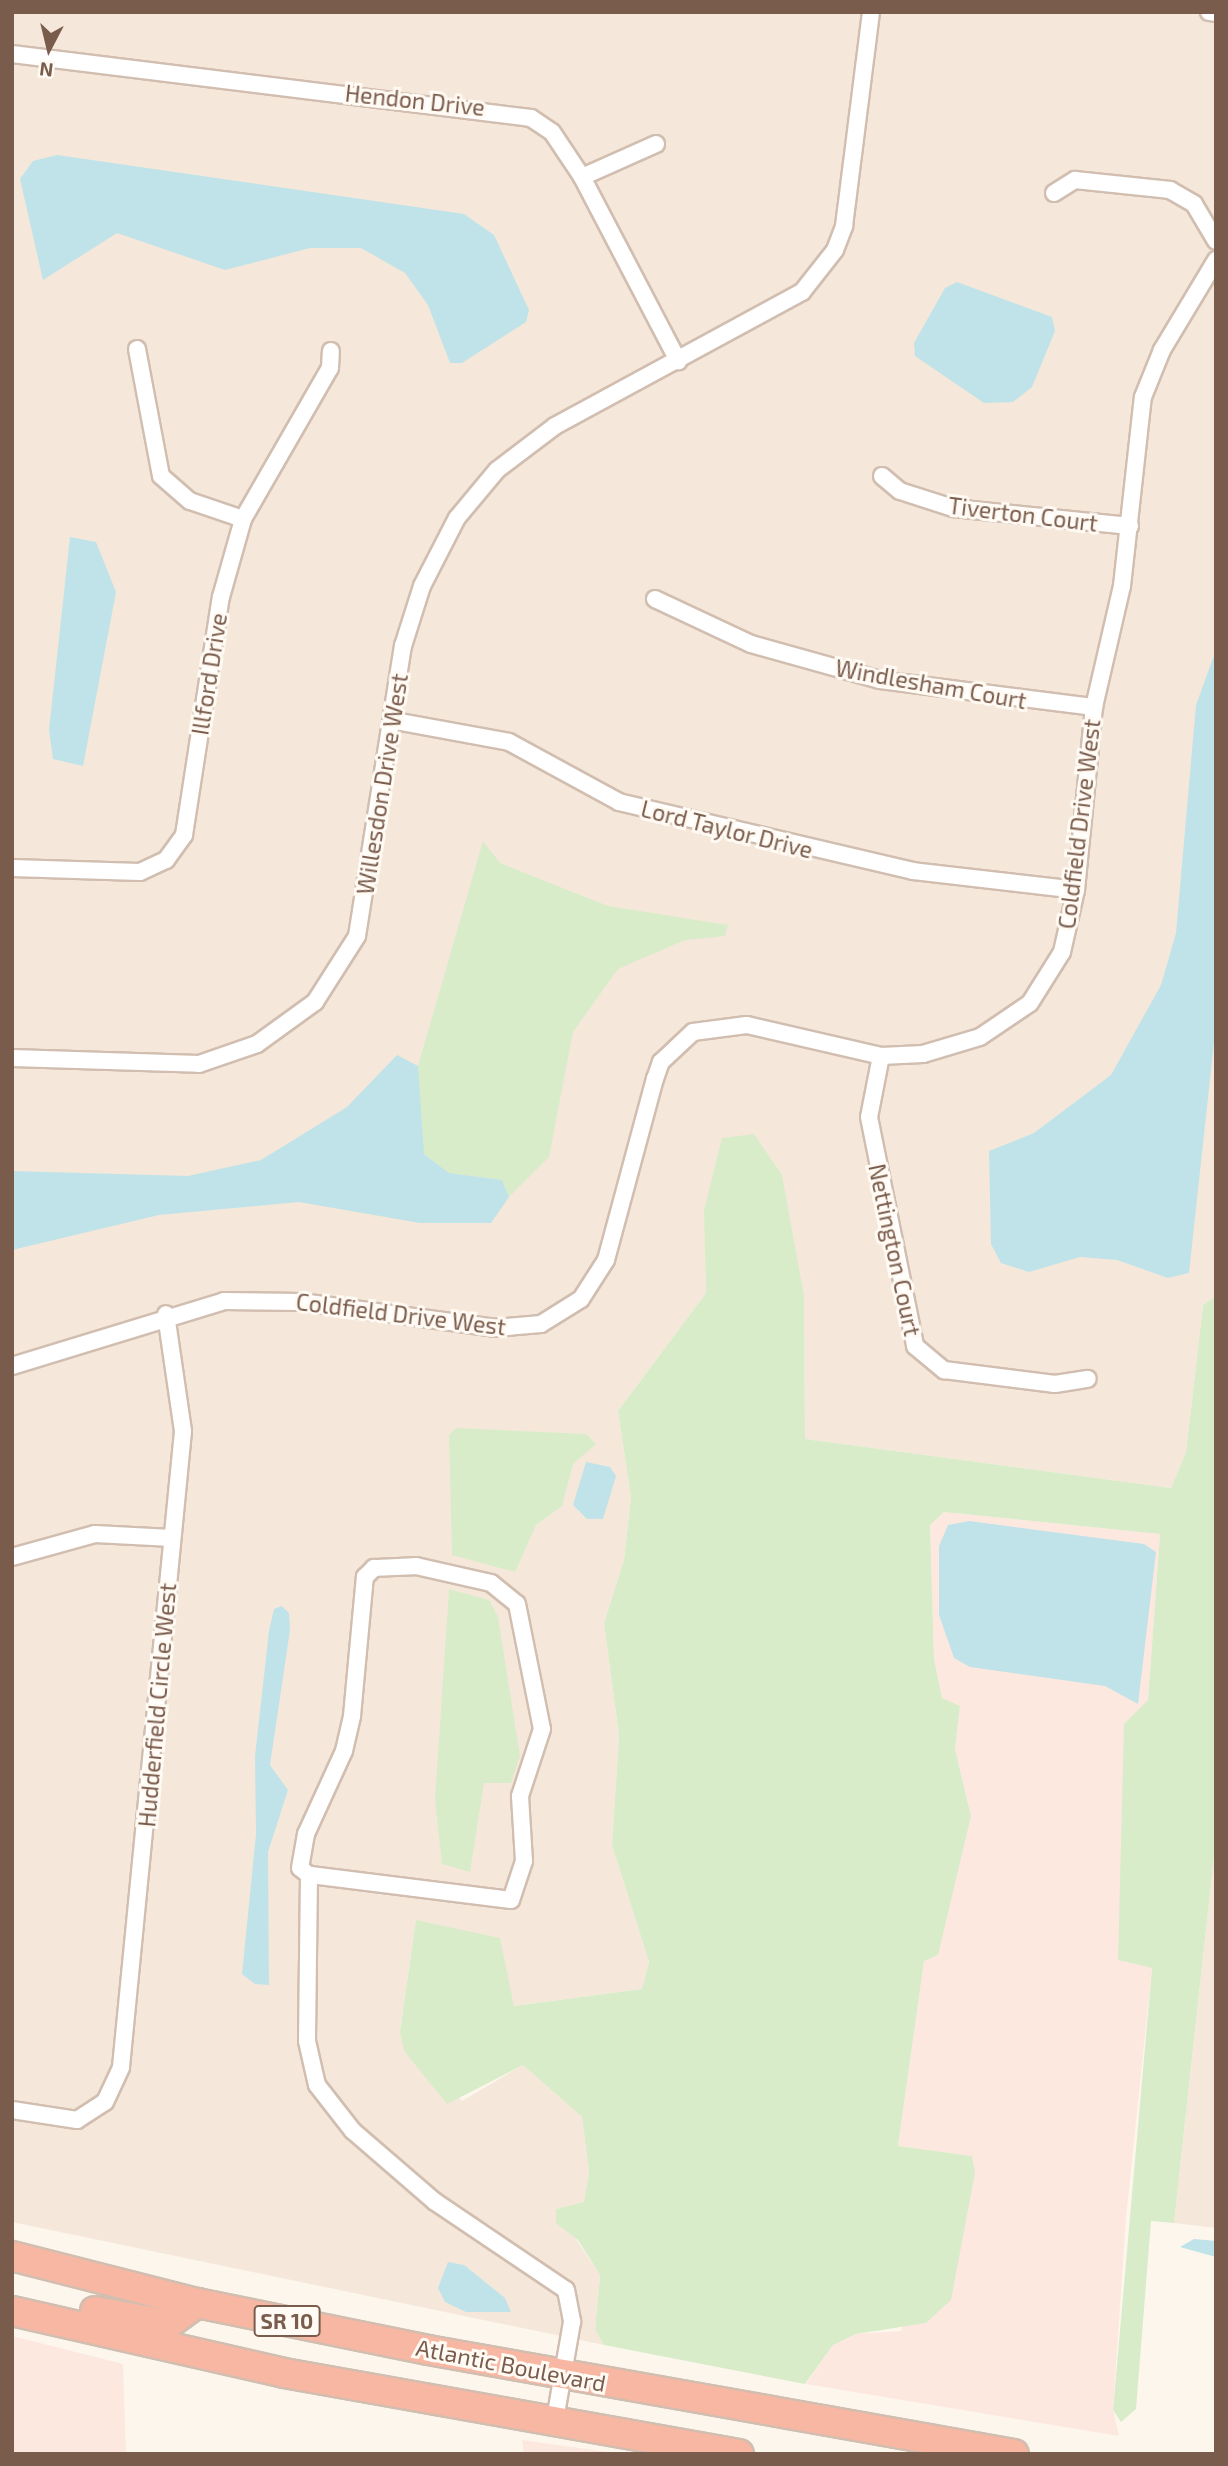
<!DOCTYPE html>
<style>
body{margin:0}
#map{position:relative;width:1228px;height:2466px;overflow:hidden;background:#fdf6ec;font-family:"Exo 2",sans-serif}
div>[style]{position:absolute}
.residential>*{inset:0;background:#f5e8da}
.commercial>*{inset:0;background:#fde8e0}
.green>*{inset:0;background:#d8ecc9}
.water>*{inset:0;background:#bfe3e8}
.roads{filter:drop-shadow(2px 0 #d1beb0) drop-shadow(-2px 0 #d1beb0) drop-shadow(0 2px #d1beb0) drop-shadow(0 -2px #d1beb0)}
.street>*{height:16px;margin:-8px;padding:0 8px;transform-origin:8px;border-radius:8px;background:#fff}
.highway>*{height:28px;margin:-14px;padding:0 14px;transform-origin:14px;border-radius:14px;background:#f7b7a3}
span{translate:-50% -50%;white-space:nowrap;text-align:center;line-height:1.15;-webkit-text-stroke:6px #fffaf3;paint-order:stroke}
.shield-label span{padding:2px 5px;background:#fffaf3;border:2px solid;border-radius:5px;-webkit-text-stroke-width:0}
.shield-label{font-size:21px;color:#7a5c4d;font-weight:700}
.street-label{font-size:23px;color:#7a5c4d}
.frame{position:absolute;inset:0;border:14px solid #7a5c4d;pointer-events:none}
.north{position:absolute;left:14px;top:14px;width:70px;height:70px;-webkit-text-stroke:5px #fffaf3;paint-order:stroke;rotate:187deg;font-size:19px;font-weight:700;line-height:28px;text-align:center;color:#7a5c4d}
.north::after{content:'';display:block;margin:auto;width:24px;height:32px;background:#7a5c4d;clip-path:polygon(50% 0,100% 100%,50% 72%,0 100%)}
</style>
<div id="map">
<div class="residential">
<div style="clip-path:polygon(12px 12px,1216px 12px,1216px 1296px,1203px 1305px,1186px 1452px,1171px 1488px,805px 1439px,804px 1296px,705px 1210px,706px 1293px,618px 1411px,631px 1497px,624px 1560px,604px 1623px,619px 1735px,612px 1845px,649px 1962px,642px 1989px,514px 2006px,416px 1920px,400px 2031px,462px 2101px,523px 2065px,582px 2117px,589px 2172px,584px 2203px,556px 2209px,600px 2275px,595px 2330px,604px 2345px,12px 2222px)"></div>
<div style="clip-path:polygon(1216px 1838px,1216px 2228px,1174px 2223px)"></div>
</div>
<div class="commercial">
<div style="clip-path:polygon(944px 1512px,1160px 1534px,1148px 1700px,1152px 1968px,1126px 2218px,1113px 2409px,1119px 2436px,806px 2384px,833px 2345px,856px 2334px,901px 2331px,972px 2156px,898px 2146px,924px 1960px,971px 1816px,955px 1749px,960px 1707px,942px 1698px,934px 1659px,930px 1525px)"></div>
<div style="clip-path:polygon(12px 2336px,123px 2364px,126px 2454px,12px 2454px)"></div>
<div style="clip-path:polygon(522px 2440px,622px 2454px,524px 2454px)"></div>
</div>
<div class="green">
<div style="clip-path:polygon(483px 841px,500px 863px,608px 906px,728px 925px,725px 936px,685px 940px,618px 969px,573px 1032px,549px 1157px,509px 1197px,502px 1180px,449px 1173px,424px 1154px,418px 1101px,418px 1066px)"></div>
<div style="clip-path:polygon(754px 1134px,782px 1175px,804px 1296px,805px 1439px,1171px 1488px,1186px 1452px,1203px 1305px,1216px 1296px,1216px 1838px,1174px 2223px,1151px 2221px,1136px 2409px,1121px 2422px,1113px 2410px,1152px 1968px,1118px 1960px,1124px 1724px,1148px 1700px,1160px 1534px,944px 1512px,930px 1525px,934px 1659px,942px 1698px,960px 1706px,955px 1749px,971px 1816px,938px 1955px,924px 1961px,898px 2146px,972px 2156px,975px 2173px,951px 2300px,926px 2323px,856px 2334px,833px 2345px,805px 2384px,604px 2345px,595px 2330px,600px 2275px,578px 2240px,556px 2223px,556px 2209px,584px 2202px,589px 2172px,582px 2117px,523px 2065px,447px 2104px,404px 2051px,400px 2031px,416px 1920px,500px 1938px,514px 2006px,642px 1989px,649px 1962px,612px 1845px,619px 1735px,604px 1623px,624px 1560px,631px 1497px,618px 1411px,706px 1293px,704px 1210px,722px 1138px)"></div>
<div style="clip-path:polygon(456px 1428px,586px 1434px,596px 1444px,573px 1464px,562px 1506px,536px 1525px,515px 1572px,452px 1555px,449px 1435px)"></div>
<div style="clip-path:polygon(449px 1589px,489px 1600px,498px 1617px,520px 1756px,511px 1783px,484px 1783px,470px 1872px,442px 1864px,435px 1800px)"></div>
</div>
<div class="water">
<div style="clip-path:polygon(57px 155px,464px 214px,494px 235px,529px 310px,526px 322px,462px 363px,450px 363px,428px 305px,405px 273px,361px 248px,310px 248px,225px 270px,117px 233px,43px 280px,20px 179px,33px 161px)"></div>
<div style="clip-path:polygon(957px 282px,1052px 317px,1055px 331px,1032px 387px,1013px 402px,984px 403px,915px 356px,914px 343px,945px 288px)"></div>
<div style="clip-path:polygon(70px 537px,96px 542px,116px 592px,83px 766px,53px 759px,49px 730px)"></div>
<div style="clip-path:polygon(1216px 650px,1216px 1024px,1189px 1273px,1168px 1278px,1117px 1260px,1080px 1257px,1029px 1272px,1001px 1263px,991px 1244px,989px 1151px,1034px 1133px,1111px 1075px,1161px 985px,1176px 933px,1196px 705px)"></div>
<div style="clip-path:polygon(397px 1055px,418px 1066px,424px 1154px,449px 1173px,502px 1180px,509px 1197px,491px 1223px,420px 1223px,299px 1202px,159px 1215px,12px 1250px,12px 1171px,188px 1176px,261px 1160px,347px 1107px)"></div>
<div style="clip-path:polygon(586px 1462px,610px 1467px,616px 1476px,603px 1519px,587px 1519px,573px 1505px)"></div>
<div style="clip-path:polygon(969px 1521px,1144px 1544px,1156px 1552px,1138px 1704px,1105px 1686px,970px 1667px,954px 1658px,939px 1615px,939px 1546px,948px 1525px)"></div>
<div style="clip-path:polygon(282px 1606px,289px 1613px,290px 1630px,270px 1765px,288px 1790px,268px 1852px,269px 1985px,255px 1984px,242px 1974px,256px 1834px,255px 1756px,269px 1631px,274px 1609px)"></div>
<div style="clip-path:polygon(1194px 2239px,1216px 2241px,1216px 2257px,1180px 2247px)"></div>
<div style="clip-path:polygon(448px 2262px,464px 2265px,505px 2298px,511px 2312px,466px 2312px,445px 2302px,438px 2288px)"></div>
</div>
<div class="roads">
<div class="street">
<div style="left:1209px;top:12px;width:7px;rotate:8deg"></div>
<div style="left:12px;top:54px;width:523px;rotate:7.03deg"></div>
<div style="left:531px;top:118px;width:25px;rotate:34deg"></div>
<div style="left:552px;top:132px;width:54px;rotate:56.3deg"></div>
<div style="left:582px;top:177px;width:208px;rotate:62.4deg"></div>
<div style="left:582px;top:177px;width:81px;rotate:-24deg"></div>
<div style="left:1054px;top:193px;width:25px;rotate:-32deg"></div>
<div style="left:1075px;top:180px;width:96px;rotate:6deg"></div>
<div style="left:1170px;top:190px;width:28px;rotate:30deg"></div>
<div style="left:1194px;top:204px;width:43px;rotate:59.3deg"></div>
<div style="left:137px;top:349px;width:129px;rotate:79.3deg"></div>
<div style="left:161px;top:476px;width:38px;rotate:41deg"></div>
<div style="left:190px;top:501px;width:56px;rotate:18.8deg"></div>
<div style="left:882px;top:476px;width:23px;rotate:40deg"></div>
<div style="left:900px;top:491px;width:56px;rotate:17.8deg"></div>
<div style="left:953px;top:508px;width:178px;rotate:5.8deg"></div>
<div style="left:655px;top:599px;width:106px;rotate:25.1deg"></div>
<div style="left:751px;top:644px;width:134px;rotate:15.6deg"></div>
<div style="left:880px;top:680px;width:216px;rotate:7.2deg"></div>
<div style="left:395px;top:721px;width:116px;rotate:10.4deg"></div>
<div style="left:509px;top:742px;width:125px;rotate:28.6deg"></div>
<div style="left:619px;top:802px;width:302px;rotate:13.2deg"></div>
<div style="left:913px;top:871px;width:164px;rotate:6.6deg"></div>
<div style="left:12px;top:868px;width:128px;rotate:1.8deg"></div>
<div style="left:140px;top:872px;width:29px;rotate:-25deg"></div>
<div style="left:166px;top:860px;width:31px;rotate:-54deg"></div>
<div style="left:184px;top:835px;width:241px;rotate:-81.2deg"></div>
<div style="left:221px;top:597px;width:81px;rotate:-74.2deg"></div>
<div style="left:243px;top:519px;width:174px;rotate:-60.1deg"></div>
<div style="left:330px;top:368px;width:17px;rotate:-87deg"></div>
<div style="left:881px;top:1056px;width:62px;rotate:101.1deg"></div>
<div style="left:869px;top:1117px;width:234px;rotate:78.6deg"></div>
<div style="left:915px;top:1346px;width:38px;rotate:40deg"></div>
<div style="left:944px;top:1370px;width:112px;rotate:7.2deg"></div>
<div style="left:1055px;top:1384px;width:33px;rotate:-9deg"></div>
<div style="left:12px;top:1058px;width:187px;rotate:1.8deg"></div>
<div style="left:199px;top:1064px;width:61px;rotate:-19deg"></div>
<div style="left:257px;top:1044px;width:72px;rotate:-35.9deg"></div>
<div style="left:315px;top:1002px;width:78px;rotate:-57.5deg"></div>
<div style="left:357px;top:936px;width:294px;rotate:-81deg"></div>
<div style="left:403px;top:646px;width:63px;rotate:-72.4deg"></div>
<div style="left:422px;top:586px;width:76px;rotate:-62.8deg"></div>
<div style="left:457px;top:518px;width:62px;rotate:-50.2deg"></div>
<div style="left:497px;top:470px;width:73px;rotate:-37.2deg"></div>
<div style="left:555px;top:426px;width:281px;rotate:-28.5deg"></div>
<div style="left:802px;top:292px;width:53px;rotate:-51.8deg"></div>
<div style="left:835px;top:250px;width:26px;rotate:-69deg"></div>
<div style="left:844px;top:226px;width:216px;rotate:-82.8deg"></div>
<div style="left:12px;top:1366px;width:222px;rotate:-17deg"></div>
<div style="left:224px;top:1301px;width:77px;rotate:0.7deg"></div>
<div style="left:301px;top:1302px;width:197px;rotate:7.6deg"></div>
<div style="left:496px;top:1328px;width:45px;rotate:-5.1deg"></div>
<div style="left:541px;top:1324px;width:47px;rotate:-32deg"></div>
<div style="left:581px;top:1299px;width:46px;rotate:-57.3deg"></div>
<div style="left:606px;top:1260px;width:188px;rotate:-74.9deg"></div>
<div style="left:655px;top:1079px;width:18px;rotate:-71deg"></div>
<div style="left:661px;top:1062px;width:44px;rotate:-43.2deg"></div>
<div style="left:693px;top:1032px;width:54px;rotate:-7.4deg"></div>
<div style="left:747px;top:1025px;width:138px;rotate:13deg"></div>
<div style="left:881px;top:1056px;width:42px;rotate:-2.7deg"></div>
<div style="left:923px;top:1054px;width:59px;rotate:-16.6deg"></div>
<div style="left:980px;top:1037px;width:60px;rotate:-34.2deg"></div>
<div style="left:1030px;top:1003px;width:60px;rotate:-57.9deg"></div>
<div style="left:1062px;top:952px;width:64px;rotate:-77.3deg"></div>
<div style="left:1076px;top:890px;width:184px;rotate:-84.4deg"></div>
<div style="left:1094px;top:707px;width:124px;rotate:-77deg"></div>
<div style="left:1122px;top:586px;width:190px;rotate:-83.7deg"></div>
<div style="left:1143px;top:397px;width:51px;rotate:-68deg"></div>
<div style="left:1162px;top:350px;width:105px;rotate:-59deg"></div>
<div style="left:12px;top:1557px;width:86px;rotate:-15.5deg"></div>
<div style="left:95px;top:1534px;width:77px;rotate:3deg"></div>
<div style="left:416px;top:1566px;width:77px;rotate:12.8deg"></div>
<div style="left:491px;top:1583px;width:33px;rotate:39deg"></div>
<div style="left:517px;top:1604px;width:127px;rotate:78.7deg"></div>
<div style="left:542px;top:1729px;width:71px;rotate:108.2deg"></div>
<div style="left:520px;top:1796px;width:65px;rotate:86.5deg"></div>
<div style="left:524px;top:1861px;width:41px;rotate:108.4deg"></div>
<div style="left:511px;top:1900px;width:204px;rotate:-172.9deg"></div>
<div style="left:309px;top:1875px;width:11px;rotate:-142deg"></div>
<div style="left:300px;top:1868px;width:35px;rotate:-80deg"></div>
<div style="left:306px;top:1834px;width:91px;rotate:-65.4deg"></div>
<div style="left:344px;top:1751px;width:36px;rotate:-77deg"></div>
<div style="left:352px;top:1716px;width:140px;rotate:-84.7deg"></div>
<div style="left:365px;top:1577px;width:13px;rotate:-45deg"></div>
<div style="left:374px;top:1568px;width:42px;rotate:-2.7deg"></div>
<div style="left:309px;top:1875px;width:166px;rotate:90.7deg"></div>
<div style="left:307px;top:2041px;width:45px;rotate:77.2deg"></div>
<div style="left:317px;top:2085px;width:58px;rotate:52deg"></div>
<div style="left:353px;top:2131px;width:107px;rotate:40.8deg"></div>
<div style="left:434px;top:2201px;width:159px;rotate:34deg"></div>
<div style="left:566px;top:2290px;width:33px;rotate:79deg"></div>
<div style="left:572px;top:2322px;width:105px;rotate:99.9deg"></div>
<div style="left:12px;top:2110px;width:66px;rotate:8.7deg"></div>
<div style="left:77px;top:2120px;width:33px;rotate:-33deg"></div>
<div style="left:105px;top:2102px;width:38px;rotate:-65deg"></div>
<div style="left:121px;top:2067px;width:639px;rotate:-84.43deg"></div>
<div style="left:183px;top:1431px;width:118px;rotate:-98.3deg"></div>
</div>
<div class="highway">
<div style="left:12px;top:2256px;width:191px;rotate:14.3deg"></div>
<div style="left:197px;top:2303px;width:236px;rotate:11.5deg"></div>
<div style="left:428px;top:2350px;width:595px;rotate:10.06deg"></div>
<div style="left:12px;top:2311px;width:279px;rotate:12.8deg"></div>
<div style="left:284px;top:2373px;width:462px;rotate:10.1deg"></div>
<div style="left:95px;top:2311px;width:74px;rotate:10.1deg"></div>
<div style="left:168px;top:2324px;width:36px;rotate:-36deg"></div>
</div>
</div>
<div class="shield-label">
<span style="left:287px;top:2321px">SR 10</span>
</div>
<div class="street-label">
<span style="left:415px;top:100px;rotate:6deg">Hendon Drive</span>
<span style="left:1023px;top:514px;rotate:7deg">Tiverton Court</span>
<span style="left:209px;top:674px;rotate:-81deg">Illford Drive</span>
<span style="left:931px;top:684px;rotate:10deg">Windlesham Court</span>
<span style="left:382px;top:784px;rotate:-81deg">Willesdon Drive West</span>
<span style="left:1079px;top:824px;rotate:-83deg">Coldfield Drive West</span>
<span style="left:727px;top:829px;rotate:14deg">Lord Taylor Drive</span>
<span style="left:895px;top:1250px;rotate:78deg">Nettington Court</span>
<span style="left:401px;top:1314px;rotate:7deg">Coldfield Drive West</span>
<span style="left:157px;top:1705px;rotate:-85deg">Hudderfield Circle West</span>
<span style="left:511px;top:2365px;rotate:11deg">Atlantic Boulevard</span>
</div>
<div class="frame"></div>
<div class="north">N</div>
</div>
